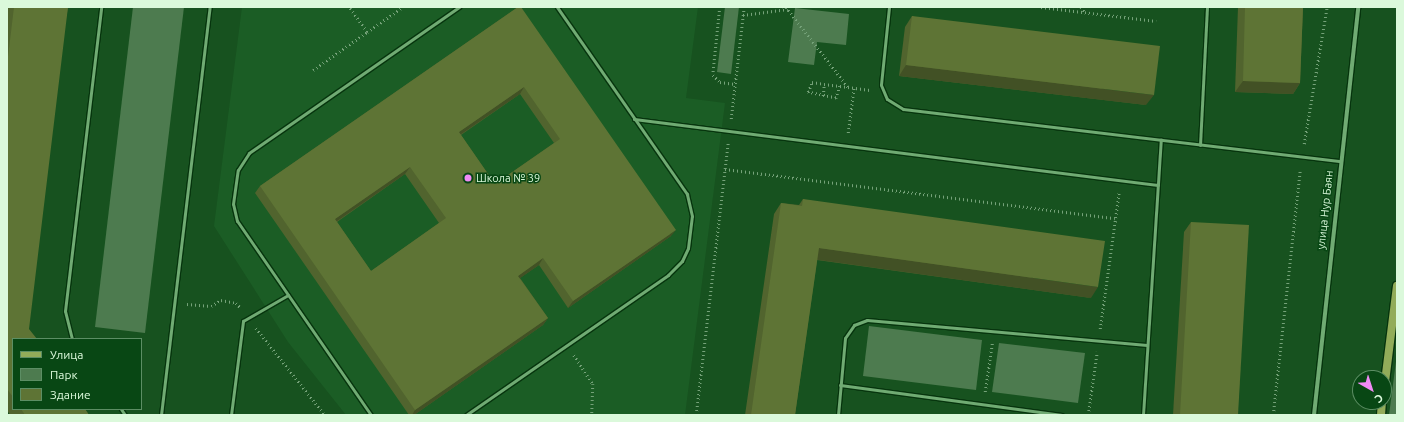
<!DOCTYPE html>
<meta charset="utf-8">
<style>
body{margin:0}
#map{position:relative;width:1404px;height:422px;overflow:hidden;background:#17521f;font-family:Ubuntu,sans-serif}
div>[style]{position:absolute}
.built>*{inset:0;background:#1b5d25}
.green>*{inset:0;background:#4d7b4f}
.path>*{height:2.5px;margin-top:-1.25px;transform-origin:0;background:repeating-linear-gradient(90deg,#75a279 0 1px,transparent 0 4px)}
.roads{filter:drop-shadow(1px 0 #07350e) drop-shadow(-1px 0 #07350e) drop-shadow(0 1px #07350e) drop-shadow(0 -1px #07350e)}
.lane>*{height:3px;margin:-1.5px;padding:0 1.5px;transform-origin:1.5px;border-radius:1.5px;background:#70ab73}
.street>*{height:4px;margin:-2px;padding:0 2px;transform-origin:2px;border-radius:2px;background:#70ab73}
.secondary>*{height:8px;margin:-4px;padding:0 4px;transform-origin:4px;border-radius:4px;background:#92ac59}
.wall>*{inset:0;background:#51642e}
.shaded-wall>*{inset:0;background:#425125}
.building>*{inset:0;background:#5e7435}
.dots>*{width:11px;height:11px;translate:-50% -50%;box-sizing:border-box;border:2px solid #084714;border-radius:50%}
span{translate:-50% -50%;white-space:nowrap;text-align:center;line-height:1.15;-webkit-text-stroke:3px #084714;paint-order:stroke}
.poi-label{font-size:11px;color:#dbf9db}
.left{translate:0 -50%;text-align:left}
.street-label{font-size:11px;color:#dbf9db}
.frame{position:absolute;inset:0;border:8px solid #dbf9db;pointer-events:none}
.legend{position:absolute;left:12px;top:338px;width:130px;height:72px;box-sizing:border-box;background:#084714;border:1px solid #5c8e64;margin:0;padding:5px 7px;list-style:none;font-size:12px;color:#dbf9db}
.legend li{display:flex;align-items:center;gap:8px;height:20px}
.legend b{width:20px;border:1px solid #5c8e64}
.north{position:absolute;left:1352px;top:370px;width:40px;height:40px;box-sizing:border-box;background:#084714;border:1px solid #5c8e64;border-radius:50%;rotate:141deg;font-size:11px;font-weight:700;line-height:16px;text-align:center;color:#dbf9db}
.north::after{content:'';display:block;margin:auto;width:14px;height:18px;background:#f08bf5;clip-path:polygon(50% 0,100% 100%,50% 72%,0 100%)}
</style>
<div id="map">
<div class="built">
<div style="clip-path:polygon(242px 7px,698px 7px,686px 98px,725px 103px,685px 415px,346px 415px,288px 342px,214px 226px)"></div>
</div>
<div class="green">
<div style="clip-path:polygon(133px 7px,184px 7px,145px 333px,95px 327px)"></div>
<div style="clip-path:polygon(725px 7px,739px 7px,731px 74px,717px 72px)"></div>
<div style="clip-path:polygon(795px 8px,849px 14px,846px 45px,817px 42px,814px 65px,788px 62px)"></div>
<div style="clip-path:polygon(869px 326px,982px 340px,976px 390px,863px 376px)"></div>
<div style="clip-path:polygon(999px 343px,1085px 353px,1078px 403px,992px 392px)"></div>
<div style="clip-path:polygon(1397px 354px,1397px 415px,1389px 415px)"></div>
</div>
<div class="path">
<div style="left:720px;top:7px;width:68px;rotate:95.9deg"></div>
<div style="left:713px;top:75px;width:10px;rotate:45deg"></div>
<div style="left:720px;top:82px;width:15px;rotate:8deg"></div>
<div style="left:786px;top:7px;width:101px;rotate:52.2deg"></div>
<div style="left:1041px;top:7px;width:116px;rotate:6.9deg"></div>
<div style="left:1081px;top:7px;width:6px;rotate:51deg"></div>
<div style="left:743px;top:15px;width:45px;rotate:-7.6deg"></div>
<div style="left:367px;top:32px;width:44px;rotate:-34.8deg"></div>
<div style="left:313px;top:70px;width:66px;rotate:-35.1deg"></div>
<div style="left:367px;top:32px;width:31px;rotate:-126deg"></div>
<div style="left:840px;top:86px;width:13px;rotate:108deg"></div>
<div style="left:836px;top:98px;width:29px;rotate:-168deg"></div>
<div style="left:808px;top:92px;width:11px;rotate:-68deg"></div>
<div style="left:812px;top:82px;width:12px;rotate:9deg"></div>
<div style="left:824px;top:84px;width:24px;rotate:7deg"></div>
<div style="left:848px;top:87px;width:22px;rotate:8deg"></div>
<div style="left:823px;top:96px;width:12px;rotate:-85deg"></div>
<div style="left:731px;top:119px;width:113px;rotate:-83.4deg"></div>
<div style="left:848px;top:133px;width:46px;rotate:-82.6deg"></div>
<div style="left:1304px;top:144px;width:139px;rotate:-80.5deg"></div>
<div style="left:725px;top:169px;width:393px;rotate:7.2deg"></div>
<div style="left:187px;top:304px;width:24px;rotate:5deg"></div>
<div style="left:211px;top:306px;width:12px;rotate:-31deg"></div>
<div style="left:221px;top:300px;width:15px;rotate:11deg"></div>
<div style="left:236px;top:303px;width:7px;rotate:45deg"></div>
<div style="left:256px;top:328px;width:111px;rotate:51.6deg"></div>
<div style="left:1100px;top:329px;width:138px;rotate:-82.1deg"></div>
<div style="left:574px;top:355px;width:35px;rotate:57deg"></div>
<div style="left:593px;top:384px;width:31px;rotate:92deg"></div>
<div style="left:985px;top:392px;width:49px;rotate:-81.7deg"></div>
<div style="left:696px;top:415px;width:274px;rotate:-83.3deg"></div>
<div style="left:1088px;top:415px;width:64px;rotate:-81.9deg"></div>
<div style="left:1273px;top:415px;width:247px;rotate:-83.7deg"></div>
</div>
<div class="roads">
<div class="lane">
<div style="left:889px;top:7px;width:78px;rotate:95.9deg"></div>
<div style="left:881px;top:85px;width:15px;rotate:67deg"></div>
<div style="left:887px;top:99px;width:19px;rotate:32deg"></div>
<div style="left:903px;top:109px;width:439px;rotate:6.8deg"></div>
<div style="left:634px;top:119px;width:528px;rotate:7.18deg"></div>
<div style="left:1200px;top:145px;width:138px;rotate:-87.1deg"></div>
<div style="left:72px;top:339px;width:29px;rotate:-104deg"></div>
<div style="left:65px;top:311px;width:306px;rotate:-83.2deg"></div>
<div style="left:840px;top:385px;width:224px;rotate:7.7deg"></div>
<div style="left:121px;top:409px;width:7px;rotate:56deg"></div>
<div style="left:161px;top:415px;width:411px;rotate:-83.2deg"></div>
<div style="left:231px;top:415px;width:95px;rotate:-82.7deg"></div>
<div style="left:243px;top:321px;width:52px;rotate:-30deg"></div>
<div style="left:371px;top:415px;width:236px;rotate:-124.6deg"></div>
<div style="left:237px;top:221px;width:17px;rotate:-103deg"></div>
<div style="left:233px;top:204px;width:34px;rotate:-82deg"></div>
<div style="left:238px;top:170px;width:20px;rotate:-57deg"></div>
<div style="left:249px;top:153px;width:256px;rotate:-34.8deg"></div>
<div style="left:466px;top:415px;width:246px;rotate:-34.7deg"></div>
<div style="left:668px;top:275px;width:20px;rotate:-45deg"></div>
<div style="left:682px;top:261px;width:14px;rotate:-65deg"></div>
<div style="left:688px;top:248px;width:32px;rotate:-83deg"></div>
<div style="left:692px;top:216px;width:23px;rotate:-103deg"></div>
<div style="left:687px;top:194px;width:228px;rotate:-124.8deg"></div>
<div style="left:838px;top:415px;width:77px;rotate:-84.8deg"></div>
<div style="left:845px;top:338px;width:16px;rotate:-55deg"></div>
<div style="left:854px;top:325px;width:14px;rotate:-21deg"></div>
<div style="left:867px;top:320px;width:281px;rotate:5.1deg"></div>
<div style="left:1143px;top:415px;width:276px;rotate:-86.3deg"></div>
</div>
<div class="street">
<div style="left:1314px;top:415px;width:410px;rotate:-83.8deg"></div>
</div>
<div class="secondary">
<div style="left:1384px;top:390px;width:105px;rotate:-82.9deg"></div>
<div style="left:1381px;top:415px;width:13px;rotate:-86deg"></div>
</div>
</div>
<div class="wall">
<div style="clip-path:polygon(8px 7px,68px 7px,13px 339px,13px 409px,85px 409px,89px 415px,10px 415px,7px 410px,7px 14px)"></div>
<div style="clip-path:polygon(evenodd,518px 7px,671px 236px,568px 308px,539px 265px,520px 278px,548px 318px,543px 325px,414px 415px,409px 415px,255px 193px,260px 186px,518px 7px,520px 94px,554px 143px,495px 184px,461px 135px,520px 94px,518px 7px,405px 174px,439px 223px,371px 271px,337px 222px,405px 174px)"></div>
<div style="clip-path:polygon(1238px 7px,1303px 7px,1300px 83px,1293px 94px,1235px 92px)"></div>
<div style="clip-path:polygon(912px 16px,1146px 105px,899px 76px,905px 27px)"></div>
<div style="clip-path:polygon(803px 199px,1091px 298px,817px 260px,795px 415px,745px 415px,774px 214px,781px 203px,799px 205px)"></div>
<div style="clip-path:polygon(1191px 222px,1238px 415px,1173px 415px,1184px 232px)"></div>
</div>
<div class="shaded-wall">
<div style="clip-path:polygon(906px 65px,1154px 95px,1146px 105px,899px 76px)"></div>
<div style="clip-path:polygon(1243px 81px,1300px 83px,1293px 94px,1235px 92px)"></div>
<div style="clip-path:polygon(524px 87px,520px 94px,454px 139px,459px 132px)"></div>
<div style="clip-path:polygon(410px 167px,405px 174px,330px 226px,335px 219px)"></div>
<div style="clip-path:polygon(676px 230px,671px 236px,568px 308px,573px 301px)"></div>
<div style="clip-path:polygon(819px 248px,1098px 287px,1091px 298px,812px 259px)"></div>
<div style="clip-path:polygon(543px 258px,539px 265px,513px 283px,518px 276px)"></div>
<div style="clip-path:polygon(548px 318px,543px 325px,414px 415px,412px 415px,415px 410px)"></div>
</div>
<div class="building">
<div style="clip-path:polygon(14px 7px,68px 7px,29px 329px,37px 339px,13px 339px,13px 397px,7px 389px,7px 65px)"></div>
<div style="clip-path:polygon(evenodd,518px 7px,521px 7px,676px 230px,573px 301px,543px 258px,518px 276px,548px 318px,415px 410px,260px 186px,518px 7px,524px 87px,560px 139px,495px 184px,459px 132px,524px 87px,518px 7px,410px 167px,446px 218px,371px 271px,335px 219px,410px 167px)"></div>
<div style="clip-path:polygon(1245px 7px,1303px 7px,1300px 83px,1243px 81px)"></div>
<div style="clip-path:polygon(912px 16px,1160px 46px,1154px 95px,906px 65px)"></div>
<div style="clip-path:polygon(803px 199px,1105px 241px,1098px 287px,819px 248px,795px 415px,751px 415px,781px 203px,802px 206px)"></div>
<div style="clip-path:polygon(1191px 222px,1249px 225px,1238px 415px,1180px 415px)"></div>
<div style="clip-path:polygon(21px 409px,85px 409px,89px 415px,25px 415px)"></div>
</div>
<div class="dots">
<div style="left:468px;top:178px;background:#f08bf5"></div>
</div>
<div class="poi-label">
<span class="left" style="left:476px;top:178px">Школа № 39</span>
</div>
<div class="street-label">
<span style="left:1325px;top:210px;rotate:-84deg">улица Нур Баян</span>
</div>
<div class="frame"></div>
<ul class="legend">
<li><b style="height:5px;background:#92ac59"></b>Улица</li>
<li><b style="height:11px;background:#4d7b4f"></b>Парк</li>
<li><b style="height:11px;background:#5e7435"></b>Здание</li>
</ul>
<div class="north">С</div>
</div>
